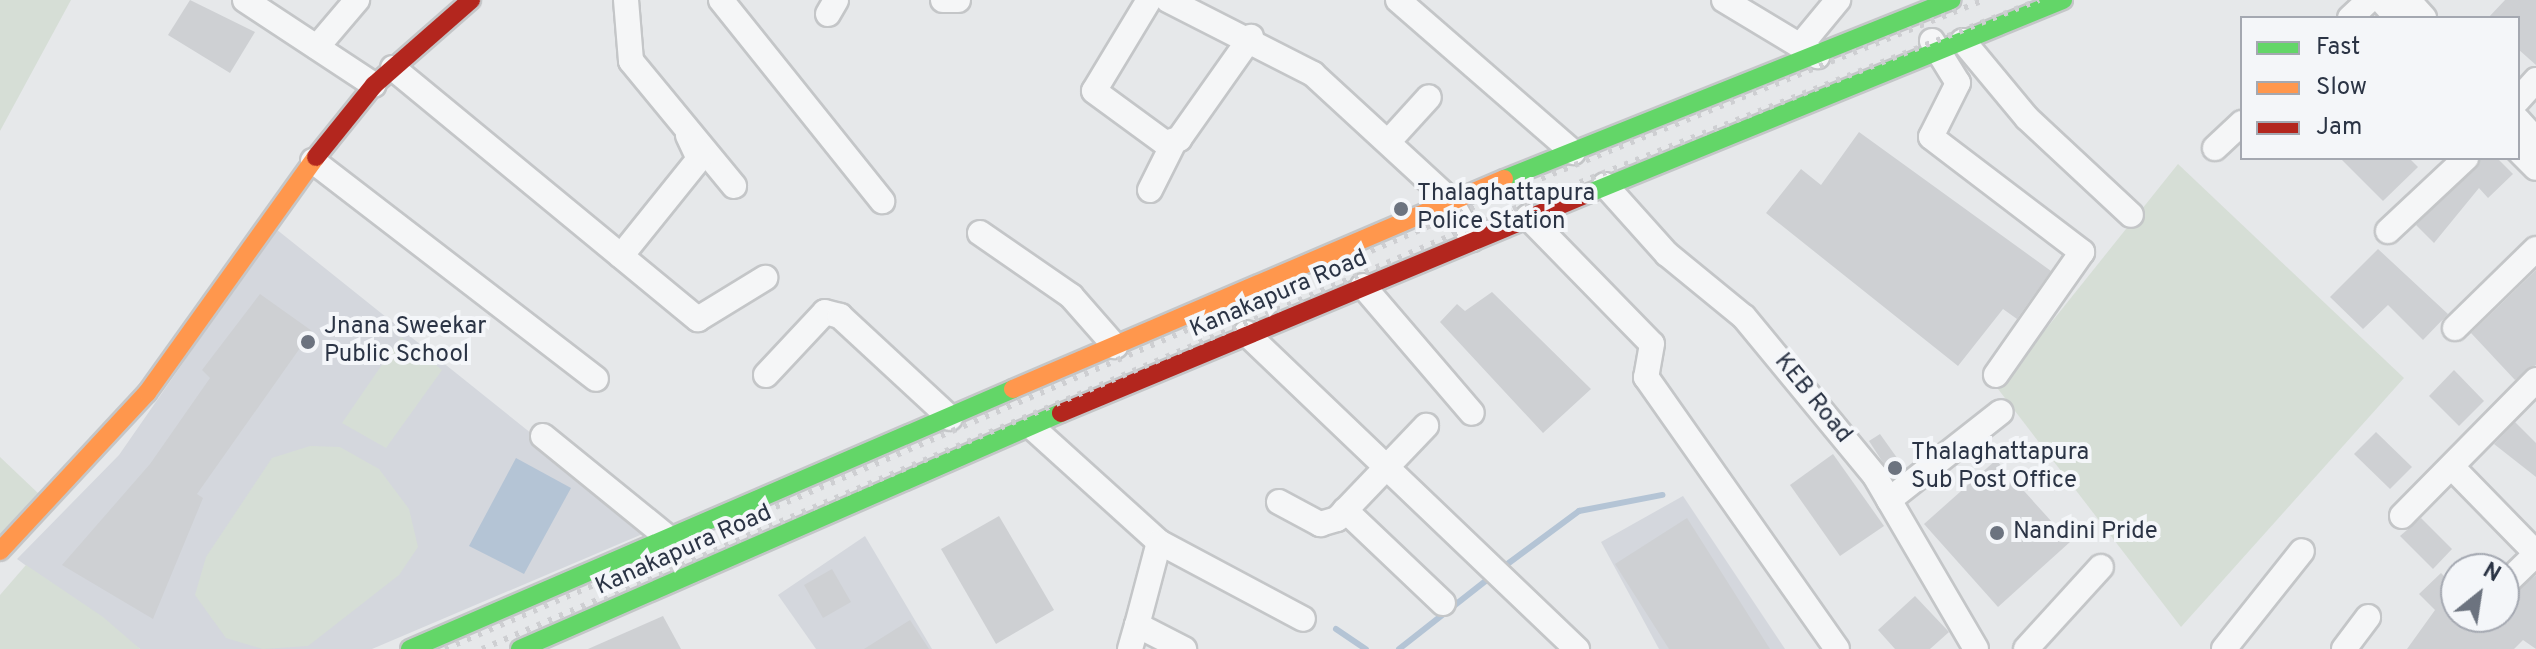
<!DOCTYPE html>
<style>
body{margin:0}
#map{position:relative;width:2536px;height:649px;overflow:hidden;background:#e6e8ea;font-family:Overpass,sans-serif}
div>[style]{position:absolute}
.built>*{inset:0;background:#d4d7dd}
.green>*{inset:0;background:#d6ded6}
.water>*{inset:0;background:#b4c4d5}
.stream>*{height:6px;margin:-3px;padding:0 3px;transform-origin:3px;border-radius:3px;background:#b4c4d5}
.building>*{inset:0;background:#ced0d3}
.roads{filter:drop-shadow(2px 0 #c4c6c8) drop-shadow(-2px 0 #c4c6c8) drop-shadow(0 2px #c4c6c8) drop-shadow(0 -2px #c4c6c8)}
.street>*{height:24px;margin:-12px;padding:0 12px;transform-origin:12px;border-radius:12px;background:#f5f6f7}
.fast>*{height:18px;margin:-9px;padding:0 9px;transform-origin:9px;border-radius:9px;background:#63d668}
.slow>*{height:18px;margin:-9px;padding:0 9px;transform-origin:9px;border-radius:9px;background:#ff974d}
.jam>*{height:18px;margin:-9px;padding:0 9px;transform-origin:9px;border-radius:9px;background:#b3261e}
.rail>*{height:6px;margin-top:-3px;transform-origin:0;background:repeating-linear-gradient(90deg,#cecfd2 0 4px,transparent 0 12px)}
.dots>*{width:22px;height:22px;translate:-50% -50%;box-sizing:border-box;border:4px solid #f4f6f9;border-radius:50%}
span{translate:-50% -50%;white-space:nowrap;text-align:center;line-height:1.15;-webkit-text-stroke:8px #f4f6f9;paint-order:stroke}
.poi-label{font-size:24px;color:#2b3445}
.left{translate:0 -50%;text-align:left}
.street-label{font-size:24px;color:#2b3445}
.legend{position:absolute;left:2240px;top:16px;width:280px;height:144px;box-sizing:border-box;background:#f4f6f9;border:2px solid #a4a8b1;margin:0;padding:10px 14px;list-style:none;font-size:24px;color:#2b3445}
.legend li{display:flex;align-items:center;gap:16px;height:40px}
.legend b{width:40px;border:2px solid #a4a8b1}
.north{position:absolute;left:2440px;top:553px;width:80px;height:80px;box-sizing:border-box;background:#f4f6f9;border:2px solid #a4a8b1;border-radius:50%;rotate:30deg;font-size:22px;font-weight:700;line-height:32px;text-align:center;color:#2b3445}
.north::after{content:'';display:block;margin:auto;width:28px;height:36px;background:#6c737f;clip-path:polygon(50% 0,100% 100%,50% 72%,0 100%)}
</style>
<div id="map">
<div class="built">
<div style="clip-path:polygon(276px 229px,652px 530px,372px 649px,140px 649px,17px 559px,119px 455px)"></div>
<div style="clip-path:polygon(1683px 496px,1785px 649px,1659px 649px,1601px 542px)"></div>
<div style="clip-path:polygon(865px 536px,932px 649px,816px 649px,778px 595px)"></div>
</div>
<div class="green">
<div style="clip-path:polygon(0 0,71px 0,0 131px)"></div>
<div style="clip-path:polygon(2178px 164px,2404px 378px,2181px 627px,1998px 389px)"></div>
<div style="clip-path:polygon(401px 337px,442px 370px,386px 448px,342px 423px)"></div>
<div style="clip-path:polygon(310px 446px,340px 447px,379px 469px,409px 509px,418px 547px,399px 575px,308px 646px,263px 649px,226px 638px,195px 595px,206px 557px,272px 458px)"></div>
<div style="clip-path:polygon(0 457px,40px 495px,0 535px)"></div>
<div style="clip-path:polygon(26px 565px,103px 617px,140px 649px,0 649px,0 595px)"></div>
</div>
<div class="water">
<div style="clip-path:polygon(516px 458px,571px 488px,524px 574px,469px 546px)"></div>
</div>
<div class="stream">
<div style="left:1502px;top:568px;width:96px;rotate:-36.5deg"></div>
<div style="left:1579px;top:511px;width:85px;rotate:-10.9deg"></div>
<div style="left:1336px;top:629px;width:36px;rotate:34deg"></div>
<div style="left:1399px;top:649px;width:120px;rotate:-38.2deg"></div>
</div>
<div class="building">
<div style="clip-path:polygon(190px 0,255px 32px,230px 73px,168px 35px)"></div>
<div style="clip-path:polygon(2505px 0,2536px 0,2536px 65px,2518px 49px,2518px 18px,2488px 18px)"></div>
<div style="clip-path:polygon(1859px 132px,2051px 271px,2017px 319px,2003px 309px,1958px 366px,1766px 213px,1801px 169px,1821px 185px)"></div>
<div style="clip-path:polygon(2340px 158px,2409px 158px,2418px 167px,2383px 201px)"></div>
<div style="clip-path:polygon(2481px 158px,2497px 158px,2513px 174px,2488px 198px,2479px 188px,2434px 243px,2416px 225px)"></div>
<div style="clip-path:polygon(2378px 249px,2448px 314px,2423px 340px,2388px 305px,2363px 329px,2330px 297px)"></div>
<div style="clip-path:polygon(2536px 270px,2536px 365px,2515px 380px,2471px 333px)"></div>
<div style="clip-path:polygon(1492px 292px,1591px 389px,1543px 433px,1440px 322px,1457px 304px,1465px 311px)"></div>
<div style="clip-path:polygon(260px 294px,312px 331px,197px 494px,203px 498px,153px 619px,62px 565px,150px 464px,210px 378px,202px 370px)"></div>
<div style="clip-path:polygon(2454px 370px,2484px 401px,2459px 426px,2429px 396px)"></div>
<div style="clip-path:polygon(2515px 422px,2536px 443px,2536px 477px,2494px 444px)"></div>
<div style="clip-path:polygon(2376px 432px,2412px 467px,2390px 489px,2354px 454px)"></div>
<div style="clip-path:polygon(1880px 434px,1905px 469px,1893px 478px,1869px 441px)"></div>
<div style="clip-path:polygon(1833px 454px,1884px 526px,1840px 556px,1790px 485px)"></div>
<div style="clip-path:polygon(1996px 460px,2070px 542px,1998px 607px,1924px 524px)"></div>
<div style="clip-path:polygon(999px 516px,1054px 610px,996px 644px,941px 549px)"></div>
<div style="clip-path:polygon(1687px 518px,1770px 649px,1669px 649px,1615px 564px)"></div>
<div style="clip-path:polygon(2421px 518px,2452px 549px,2433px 569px,2400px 536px)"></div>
<div style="clip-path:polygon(832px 569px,851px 602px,823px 618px,804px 585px)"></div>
<div style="clip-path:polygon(2441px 573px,2456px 588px,2456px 617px,2504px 617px,2504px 601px,2536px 575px,2536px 649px,2523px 640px,2514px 649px,2407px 649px,2435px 610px,2419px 594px)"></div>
<div style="clip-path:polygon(1915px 596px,1949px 632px,1930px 649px,1895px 649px,1878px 630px)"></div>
<div style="clip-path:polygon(663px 616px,681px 649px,588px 649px)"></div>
<div style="clip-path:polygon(910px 620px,929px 649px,864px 649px)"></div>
</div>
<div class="roads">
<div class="street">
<div style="left:245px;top:0;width:154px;rotate:33.4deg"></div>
<div style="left:626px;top:0;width:61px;rotate:85.3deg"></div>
<div style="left:631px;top:61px;width:162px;rotate:50.5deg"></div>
<div style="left:721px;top:0;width:258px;rotate:51.3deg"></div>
<div style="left:943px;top:0;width:15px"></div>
<div style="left:1149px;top:0;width:106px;rotate:121.1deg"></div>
<div style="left:1094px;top:91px;width:88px;rotate:36.2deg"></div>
<div style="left:1165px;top:143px;width:15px;rotate:-16deg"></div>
<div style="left:1179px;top:139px;width:125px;rotate:-54.8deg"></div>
<div style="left:1168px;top:0;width:163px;rotate:27deg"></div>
<div style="left:1313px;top:74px;width:186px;rotate:42.6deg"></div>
<div style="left:1450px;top:200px;width:45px;rotate:60.6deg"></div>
<div style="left:1398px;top:0;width:232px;rotate:41deg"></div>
<div style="left:1724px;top:0;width:109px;rotate:31.1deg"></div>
<div style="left:2381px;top:0;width:24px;rotate:48deg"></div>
<div style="left:2408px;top:0;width:24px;rotate:48deg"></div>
<div style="left:828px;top:14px;width:16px;rotate:-60deg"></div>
<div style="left:2350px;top:18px;width:26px;rotate:-43deg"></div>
<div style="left:1932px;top:41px;width:49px;rotate:58.2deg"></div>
<div style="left:1958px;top:83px;width:60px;rotate:116.6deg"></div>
<div style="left:1931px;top:137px;width:190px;rotate:37.3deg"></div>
<div style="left:2082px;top:252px;width:150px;rotate:125deg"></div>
<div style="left:1963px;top:41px;width:100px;rotate:50.3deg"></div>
<div style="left:2027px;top:118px;width:142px;rotate:43deg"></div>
<div style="left:1800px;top:46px;width:60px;rotate:-50.4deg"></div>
<div style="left:317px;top:47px;width:62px;rotate:-49.6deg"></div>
<div style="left:393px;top:68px;width:395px;rotate:39.5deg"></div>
<div style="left:698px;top:319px;width:79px;rotate:-31.5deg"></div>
<div style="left:2518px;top:100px;width:27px;rotate:-48deg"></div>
<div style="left:2518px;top:120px;width:27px;rotate:48deg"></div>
<div style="left:1389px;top:141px;width:59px;rotate:-47.7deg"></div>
<div style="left:2215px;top:148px;width:37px;rotate:-43deg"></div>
<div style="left:2518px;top:150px;width:25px;rotate:45deg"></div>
<div style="left:313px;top:161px;width:357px;rotate:37.6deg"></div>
<div style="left:1605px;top:185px;width:93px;rotate:48.1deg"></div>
<div style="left:1667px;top:254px;width:99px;rotate:39.3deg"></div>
<div style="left:1744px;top:317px;width:206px;rotate:50.5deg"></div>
<div style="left:1875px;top:476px;width:200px;rotate:59.7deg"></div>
<div style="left:1150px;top:190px;width:51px;rotate:-63.4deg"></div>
<div style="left:1528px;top:217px;width:177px;rotate:45.7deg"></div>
<div style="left:1652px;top:344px;width:34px;rotate:100deg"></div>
<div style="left:1646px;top:377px;width:332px;rotate:54.9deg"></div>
<div style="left:2388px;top:231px;width:107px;rotate:-43.1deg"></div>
<div style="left:980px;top:233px;width:111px;rotate:34.7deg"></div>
<div style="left:1071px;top:296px;width:67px;rotate:48.7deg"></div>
<div style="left:621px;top:256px;width:124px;rotate:-51.2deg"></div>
<div style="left:699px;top:159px;width:26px;rotate:-115deg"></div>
<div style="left:1363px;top:286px;width:167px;rotate:49.4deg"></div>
<div style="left:2455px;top:328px;width:113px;rotate:-44.3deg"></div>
<div style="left:1246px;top:333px;width:458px;rotate:43.7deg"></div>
<div style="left:766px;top:375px;width:86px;rotate:-46.9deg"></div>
<div style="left:825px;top:312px;width:16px;rotate:15deg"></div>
<div style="left:840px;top:316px;width:150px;rotate:42.8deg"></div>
<div style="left:1034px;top:429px;width:169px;rotate:42.1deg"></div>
<div style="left:1159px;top:542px;width:163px;rotate:28.1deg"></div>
<div style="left:543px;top:436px;width:165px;rotate:39.1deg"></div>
<div style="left:2452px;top:467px;width:120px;rotate:45.7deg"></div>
<div style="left:1889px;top:500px;width:142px;rotate:-38.2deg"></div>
<div style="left:1279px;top:502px;width:47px;rotate:28.2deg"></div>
<div style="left:1320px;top:524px;width:18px;rotate:-16deg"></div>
<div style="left:1337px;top:519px;width:129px;rotate:-46.3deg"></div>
<div style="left:1345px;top:510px;width:135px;rotate:43.5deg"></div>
<div style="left:2402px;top:516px;width:191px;rotate:-45.4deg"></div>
<div style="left:1159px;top:542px;width:86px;rotate:104.8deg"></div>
<div style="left:1137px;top:625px;width:53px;rotate:27.1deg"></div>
<div style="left:2504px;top:585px;width:43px;rotate:-44.1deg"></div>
<div style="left:1130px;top:649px;width:25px;rotate:-74deg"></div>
<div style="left:2026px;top:649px;width:111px;rotate:-47.6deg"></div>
<div style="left:2224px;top:649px;width:125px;rotate:-51.5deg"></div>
<div style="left:2344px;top:649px;width:40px;rotate:-53deg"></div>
</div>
<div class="fast">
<div style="left:1504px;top:179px;width:482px;rotate:-21.8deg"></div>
<div style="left:1587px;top:194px;width:514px;rotate:-22.17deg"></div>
<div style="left:410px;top:649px;width:657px;rotate:-23.32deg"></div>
<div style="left:520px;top:649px;width:590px;rotate:-23.57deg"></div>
</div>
<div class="slow">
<div style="left:1013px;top:389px;width:534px;rotate:-23.16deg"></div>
<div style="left:0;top:551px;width:216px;rotate:-47.1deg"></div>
<div style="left:147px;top:393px;width:290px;rotate:-54.4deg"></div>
</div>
<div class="jam">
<div style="left:316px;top:157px;width:92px;rotate:-51.1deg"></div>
<div style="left:374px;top:85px;width:129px;rotate:-41.2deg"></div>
<div style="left:1061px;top:413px;width:570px;rotate:-22.6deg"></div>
</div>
</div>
<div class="rail">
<div style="left:445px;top:649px;width:1157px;rotate:-23.26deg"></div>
<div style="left:1508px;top:192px;width:513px;rotate:-21.97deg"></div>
<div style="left:482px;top:649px;width:1121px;rotate:-23.11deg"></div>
<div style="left:1513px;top:209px;width:566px;rotate:-21.67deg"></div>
</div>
<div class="dots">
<div style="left:1401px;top:209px;background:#6c737f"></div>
<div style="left:308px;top:342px;background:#6c737f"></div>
<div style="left:1895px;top:468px;background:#6c737f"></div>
<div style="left:1997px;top:533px;background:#6c737f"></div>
</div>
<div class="poi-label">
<span class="left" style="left:1417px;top:209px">Thalaghattapura<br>Police Station</span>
<span class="left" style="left:324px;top:342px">Jnana Sweekar<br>Public School</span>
<span class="left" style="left:1911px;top:468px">Thalaghattapura<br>Sub Post Office</span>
<span class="left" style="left:2013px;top:533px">Nandini Pride</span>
</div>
<div class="street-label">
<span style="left:1279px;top:295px;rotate:-23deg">Kanakapura Road</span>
<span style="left:1812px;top:399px;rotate:51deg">KEB Road</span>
<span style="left:684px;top:551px;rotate:-24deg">Kanakapura Road</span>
</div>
<ul class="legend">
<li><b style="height:10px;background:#63d668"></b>Fast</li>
<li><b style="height:10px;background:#ff974d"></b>Slow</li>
<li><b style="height:10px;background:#b3261e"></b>Jam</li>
</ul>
<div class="north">N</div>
</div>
